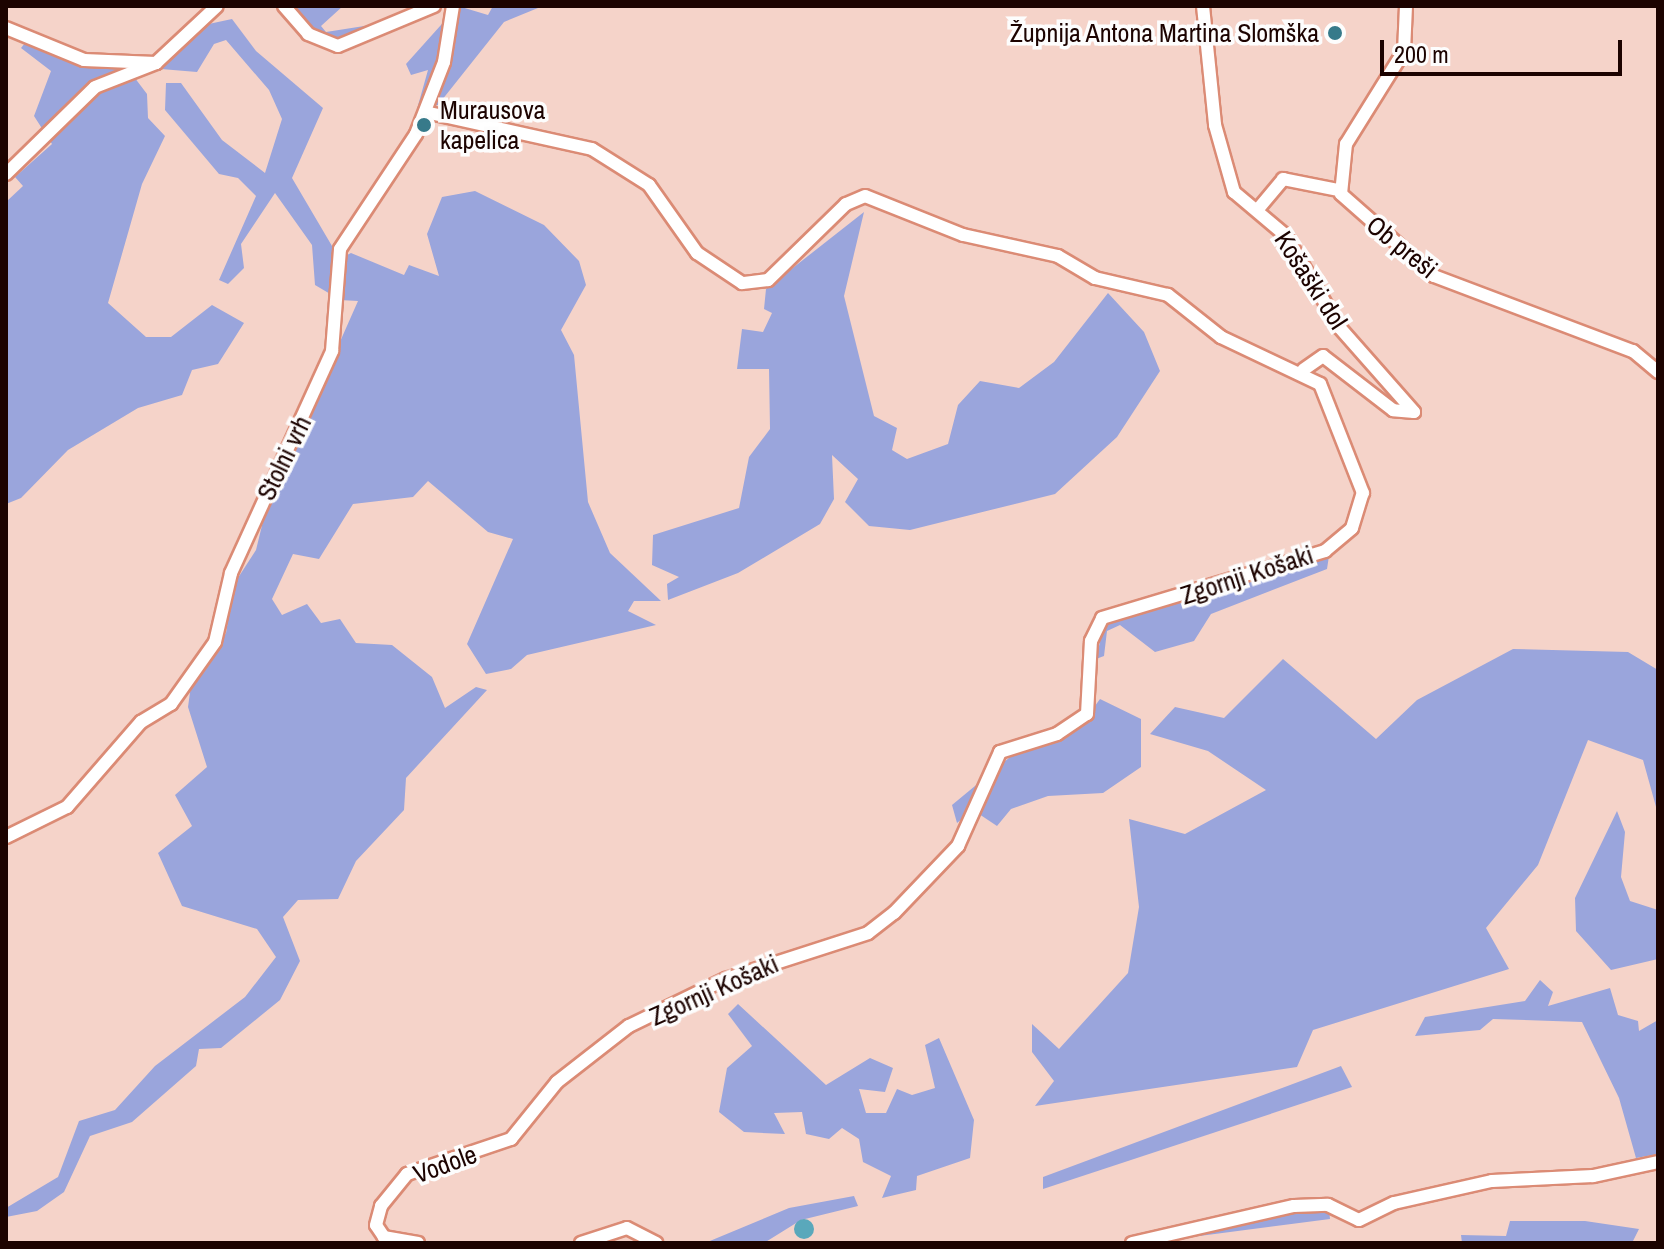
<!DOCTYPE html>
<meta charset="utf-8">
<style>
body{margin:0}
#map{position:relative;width:1664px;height:1249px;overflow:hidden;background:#f5d3c9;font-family:"Archivo Narrow",sans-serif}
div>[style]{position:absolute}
.forest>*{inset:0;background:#9aa5dc}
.water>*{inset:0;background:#5aa8bb}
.round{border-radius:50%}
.roads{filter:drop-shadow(2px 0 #db8b75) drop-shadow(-2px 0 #db8b75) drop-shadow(0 2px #db8b75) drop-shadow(0 -2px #db8b75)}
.minor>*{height:12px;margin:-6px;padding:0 6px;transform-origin:6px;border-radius:6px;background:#fff}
.dots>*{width:22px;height:22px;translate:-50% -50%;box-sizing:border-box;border:4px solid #fdfdfd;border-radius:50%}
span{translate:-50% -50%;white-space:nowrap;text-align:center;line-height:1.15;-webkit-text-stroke:7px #fdfdfd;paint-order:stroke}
.poi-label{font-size:26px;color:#1c0300}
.right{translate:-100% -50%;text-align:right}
.left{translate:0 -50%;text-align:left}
.street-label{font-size:26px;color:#1c0300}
.frame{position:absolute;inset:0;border:8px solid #1c0300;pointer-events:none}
.scale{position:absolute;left:1380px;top:40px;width:242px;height:36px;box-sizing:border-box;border:4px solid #1c0300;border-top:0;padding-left:10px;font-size:24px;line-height:28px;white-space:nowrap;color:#1c0300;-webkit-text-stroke:6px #fdfdfd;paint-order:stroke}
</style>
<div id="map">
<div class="forest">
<div style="clip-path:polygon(288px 6px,343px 6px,321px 26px,326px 32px,377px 24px,360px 40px,327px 42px)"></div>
<div style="clip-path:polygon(458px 6px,488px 15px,493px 6px,538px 8px,504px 22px,438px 105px,417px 109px,428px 70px,411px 75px,406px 64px)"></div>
<div style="clip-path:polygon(232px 19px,256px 51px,323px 108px,292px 178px,332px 246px,332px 295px,315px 285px,312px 245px,275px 193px,241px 244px,244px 268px,228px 284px,219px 280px,256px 196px,238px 178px,219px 174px,165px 110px,166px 83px,181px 83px,222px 140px,265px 173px,282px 119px,269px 90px,226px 40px,214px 44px,197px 72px,161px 69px,204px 25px)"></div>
<div style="clip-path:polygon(33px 33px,81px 58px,122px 61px,147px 94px,148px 118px,165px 136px,142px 184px,108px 303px,146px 337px,171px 337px,212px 305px,244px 323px,218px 364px,192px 370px,182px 395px,138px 408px,68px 450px,21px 498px,6px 504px,6px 202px,23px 186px,15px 177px,52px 144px,34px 116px,51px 71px,21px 48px)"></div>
<div style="clip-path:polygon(475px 191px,544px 225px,579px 261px,586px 285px,561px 330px,574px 355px,588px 502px,610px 553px,661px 601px,634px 601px,628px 611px,656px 625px,527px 655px,511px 669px,486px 674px,467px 644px,513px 539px,488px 532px,428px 481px,413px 497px,353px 504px,319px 559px,293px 554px,272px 599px,282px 615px,307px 604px,321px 623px,340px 619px,356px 643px,392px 645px,432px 677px,445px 708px,476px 687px,487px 690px,406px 778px,404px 810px,356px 861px,338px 899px,298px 900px,283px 917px,300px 961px,280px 1000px,221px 1048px,199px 1049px,196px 1066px,132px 1122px,90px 1136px,64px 1192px,37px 1211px,6px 1217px,6px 1208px,58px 1177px,79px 1121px,115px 1110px,155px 1066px,245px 997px,276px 957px,257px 929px,182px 906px,158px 853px,192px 826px,175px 795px,207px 767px,188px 707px,191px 685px,226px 633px,234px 584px,256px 550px,266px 509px,358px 301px,340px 300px,343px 257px,351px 253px,404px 275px,409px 265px,439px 276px,427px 234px,442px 197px)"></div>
<div style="clip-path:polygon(864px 212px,844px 296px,874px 416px,897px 428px,892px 450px,907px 459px,948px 444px,958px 405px,980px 381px,1019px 388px,1054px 362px,1108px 293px,1144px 332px,1160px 371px,1117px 437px,1055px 494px,910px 530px,869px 526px,845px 502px,858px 479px,832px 455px,834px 499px,820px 524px,738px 573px,668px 600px,667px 584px,679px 577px,652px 565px,653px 535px,739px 508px,749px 457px,770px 429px,769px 369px,737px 369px,742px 329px,763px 332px,772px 313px,764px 309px,766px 289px)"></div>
<div style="clip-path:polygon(1329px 556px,1327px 569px,1211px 614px,1194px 641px,1155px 652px,1120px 625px,1107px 631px,1104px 656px,1096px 659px,1105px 620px)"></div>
<div style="clip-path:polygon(1513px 649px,1628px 652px,1658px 670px,1658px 814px,1643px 760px,1588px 740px,1538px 865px,1486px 928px,1509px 969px,1313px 1030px,1297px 1067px,1035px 1106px,1054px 1081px,1032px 1052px,1032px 1024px,1059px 1049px,1128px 973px,1139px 907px,1129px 819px,1185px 834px,1266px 790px,1208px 751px,1150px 734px,1175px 707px,1224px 718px,1283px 659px,1376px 739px,1417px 700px)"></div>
<div style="clip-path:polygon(1100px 699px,1141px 719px,1141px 767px,1103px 793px,1048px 796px,1011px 809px,997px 826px,973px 810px,957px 823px,952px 805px,1021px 748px,1079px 728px)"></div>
<div style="clip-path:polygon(1617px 811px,1625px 832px,1621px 877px,1630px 901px,1658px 910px,1658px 959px,1611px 970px,1576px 931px,1575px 898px)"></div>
<div style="clip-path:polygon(1540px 980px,1553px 992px,1548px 1006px,1610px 988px,1618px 1015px,1638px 1021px,1639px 1031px,1658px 1020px,1658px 1154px,1636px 1158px,1619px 1098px,1582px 1022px,1493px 1019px,1480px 1030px,1415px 1036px,1425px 1017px,1525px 1001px)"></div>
<div style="clip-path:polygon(738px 1004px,826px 1085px,870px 1058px,893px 1068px,885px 1092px,859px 1089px,866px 1113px,886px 1113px,897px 1089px,912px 1095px,935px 1088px,925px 1045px,939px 1038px,974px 1120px,970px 1158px,917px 1176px,916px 1190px,882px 1198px,891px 1176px,863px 1162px,859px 1139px,842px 1128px,829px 1139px,806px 1134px,802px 1112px,774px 1113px,785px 1134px,744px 1132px,719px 1112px,727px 1068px,752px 1046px,728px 1014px)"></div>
<div style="clip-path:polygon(1341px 1066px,1352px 1087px,1043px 1189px,1043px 1177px)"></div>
<div style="clip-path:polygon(854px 1196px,858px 1206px,801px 1220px,764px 1243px,705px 1243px,789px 1208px)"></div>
<div style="clip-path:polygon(1300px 1209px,1329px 1209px,1330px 1219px,1146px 1243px)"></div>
<div style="clip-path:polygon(1510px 1221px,1585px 1221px,1639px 1229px,1632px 1243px,1462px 1243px,1461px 1235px,1506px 1236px)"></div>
</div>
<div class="water">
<div class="round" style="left:794px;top:1219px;width:20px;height:20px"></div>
</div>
<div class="roads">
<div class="minor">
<div style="left:284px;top:6px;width:37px;rotate:49deg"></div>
<div style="left:308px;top:34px;width:32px;rotate:22deg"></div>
<div style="left:338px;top:46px;width:104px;rotate:-22.6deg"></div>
<div style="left:1203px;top:6px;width:120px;rotate:84.2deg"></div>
<div style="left:1215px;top:125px;width:70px;rotate:74.2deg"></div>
<div style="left:1234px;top:192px;width:67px;rotate:40.1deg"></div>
<div style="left:1285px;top:235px;width:108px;rotate:59.4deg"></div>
<div style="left:1340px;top:328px;width:112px;rotate:48.6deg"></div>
<div style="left:1414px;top:412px;width:21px;rotate:-175deg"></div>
<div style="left:1393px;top:410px;width:88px;rotate:-142.4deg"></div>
<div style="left:1323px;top:356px;width:24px;rotate:145deg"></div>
<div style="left:1406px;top:6px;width:45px;rotate:92.5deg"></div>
<div style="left:1404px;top:51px;width:110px;rotate:121.9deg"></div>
<div style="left:1346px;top:144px;width:50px;rotate:95.7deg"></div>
<div style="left:1341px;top:194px;width:124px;rotate:41.4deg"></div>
<div style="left:1434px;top:276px;width:213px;rotate:20.7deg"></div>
<div style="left:1633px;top:351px;width:33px;rotate:40deg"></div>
<div style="left:6px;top:28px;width:84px;rotate:22.3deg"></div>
<div style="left:84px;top:60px;width:72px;rotate:2.4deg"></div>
<div style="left:6px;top:174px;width:124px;rotate:-44.3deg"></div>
<div style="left:95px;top:87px;width:66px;rotate:-21.5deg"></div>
<div style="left:156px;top:63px;width:83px;rotate:-43.1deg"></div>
<div style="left:1259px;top:208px;width:38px;rotate:-50deg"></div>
<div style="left:1283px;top:179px;width:56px;rotate:11.3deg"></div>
<div style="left:6px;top:837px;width:68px;rotate:-26.2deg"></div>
<div style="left:67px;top:807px;width:113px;rotate:-49deg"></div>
<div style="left:141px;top:722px;width:35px;rotate:-31deg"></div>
<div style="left:171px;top:704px;width:76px;rotate:-54.6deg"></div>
<div style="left:215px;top:642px;width:71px;rotate:-76.9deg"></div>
<div style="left:231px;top:573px;width:244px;rotate:-65.5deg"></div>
<div style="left:332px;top:351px;width:102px;rotate:-85.5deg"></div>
<div style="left:340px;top:249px;width:138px;rotate:-56.5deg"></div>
<div style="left:416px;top:134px;width:77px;rotate:-68.7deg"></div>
<div style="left:444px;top:62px;width:57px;rotate:-80.9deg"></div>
<div style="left:418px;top:1243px;width:35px;rotate:-170deg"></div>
<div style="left:384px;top:1237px;width:14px;rotate:-124deg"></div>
<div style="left:376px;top:1225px;width:20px;rotate:-75deg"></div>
<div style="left:381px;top:1206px;width:41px;rotate:-50.9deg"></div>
<div style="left:407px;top:1174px;width:110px;rotate:-18.6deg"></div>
<div style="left:511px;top:1139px;width:73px;rotate:-51.1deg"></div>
<div style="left:557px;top:1082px;width:91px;rotate:-37.9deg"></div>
<div style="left:629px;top:1026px;width:108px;rotate:-25.9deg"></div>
<div style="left:726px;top:979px;width:149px;rotate:-17.9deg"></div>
<div style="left:868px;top:933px;width:33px;rotate:-38deg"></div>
<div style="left:894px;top:913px;width:93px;rotate:-46.3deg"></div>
<div style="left:958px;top:846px;width:103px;rotate:-65.9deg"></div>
<div style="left:1000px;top:752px;width:60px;rotate:-17.5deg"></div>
<div style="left:1057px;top:734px;width:36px;rotate:-34deg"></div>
<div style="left:1087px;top:714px;width:73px;rotate:-86.9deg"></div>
<div style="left:1091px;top:641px;width:25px;rotate:-64deg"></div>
<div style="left:1102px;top:618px;width:233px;rotate:-16.7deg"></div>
<div style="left:1325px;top:551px;width:35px;rotate:-40deg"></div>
<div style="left:1352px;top:528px;width:37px;rotate:-73deg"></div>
<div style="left:1363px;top:493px;width:117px;rotate:-111.5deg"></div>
<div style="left:1320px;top:384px;width:110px;rotate:-154.6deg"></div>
<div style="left:1221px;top:337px;width:68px;rotate:-141.6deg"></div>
<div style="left:1168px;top:295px;width:75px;rotate:-166.9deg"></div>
<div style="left:1095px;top:278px;width:43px;rotate:-149.3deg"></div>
<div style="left:1058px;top:256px;width:97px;rotate:-167.5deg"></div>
<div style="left:963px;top:235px;width:105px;rotate:-158.3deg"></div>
<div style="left:865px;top:196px;width:21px;rotate:157deg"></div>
<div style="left:846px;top:204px;width:109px;rotate:135.7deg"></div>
<div style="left:768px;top:280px;width:26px;rotate:173deg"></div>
<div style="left:742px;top:283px;width:54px;rotate:-146.3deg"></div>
<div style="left:697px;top:253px;width:83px;rotate:-125.2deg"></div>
<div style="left:649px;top:185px;width:67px;rotate:-147.7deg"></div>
<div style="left:592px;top:149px;width:171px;rotate:-167.5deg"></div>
<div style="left:581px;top:1243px;width:48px;rotate:-18.1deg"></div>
<div style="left:627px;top:1228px;width:33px;rotate:27deg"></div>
<div style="left:1132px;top:1243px;width:166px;rotate:-12.9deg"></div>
<div style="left:1294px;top:1206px;width:34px;rotate:-2deg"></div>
<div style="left:1328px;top:1205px;width:34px;rotate:26deg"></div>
<div style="left:1359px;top:1220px;width:39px;rotate:-26deg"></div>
<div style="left:1394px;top:1203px;width:100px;rotate:-12.7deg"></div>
<div style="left:1492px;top:1181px;width:101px;rotate:-2.8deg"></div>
<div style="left:1593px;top:1176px;width:66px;rotate:-12.2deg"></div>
</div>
</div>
<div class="dots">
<div style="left:1335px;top:33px;background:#377a8a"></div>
<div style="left:424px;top:125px;background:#377a8a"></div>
</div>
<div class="poi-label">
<span class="right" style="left:1319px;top:33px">Župnija Antona Martina Slomška</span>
<span class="left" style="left:440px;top:125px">Murausova<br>kapelica</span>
</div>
<div class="street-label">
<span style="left:1402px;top:247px;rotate:39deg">Ob preši</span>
<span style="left:1311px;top:280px;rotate:57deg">Košaški dol</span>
<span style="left:284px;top:458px;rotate:-64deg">Stolni vrh</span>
<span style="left:1247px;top:575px;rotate:-18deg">Zgornji Košaki</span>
<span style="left:714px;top:990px;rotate:-24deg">Zgornji Košaki</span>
<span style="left:445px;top:1164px;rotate:-20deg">Vodole</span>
</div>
<div class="frame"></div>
<div class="scale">200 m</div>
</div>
